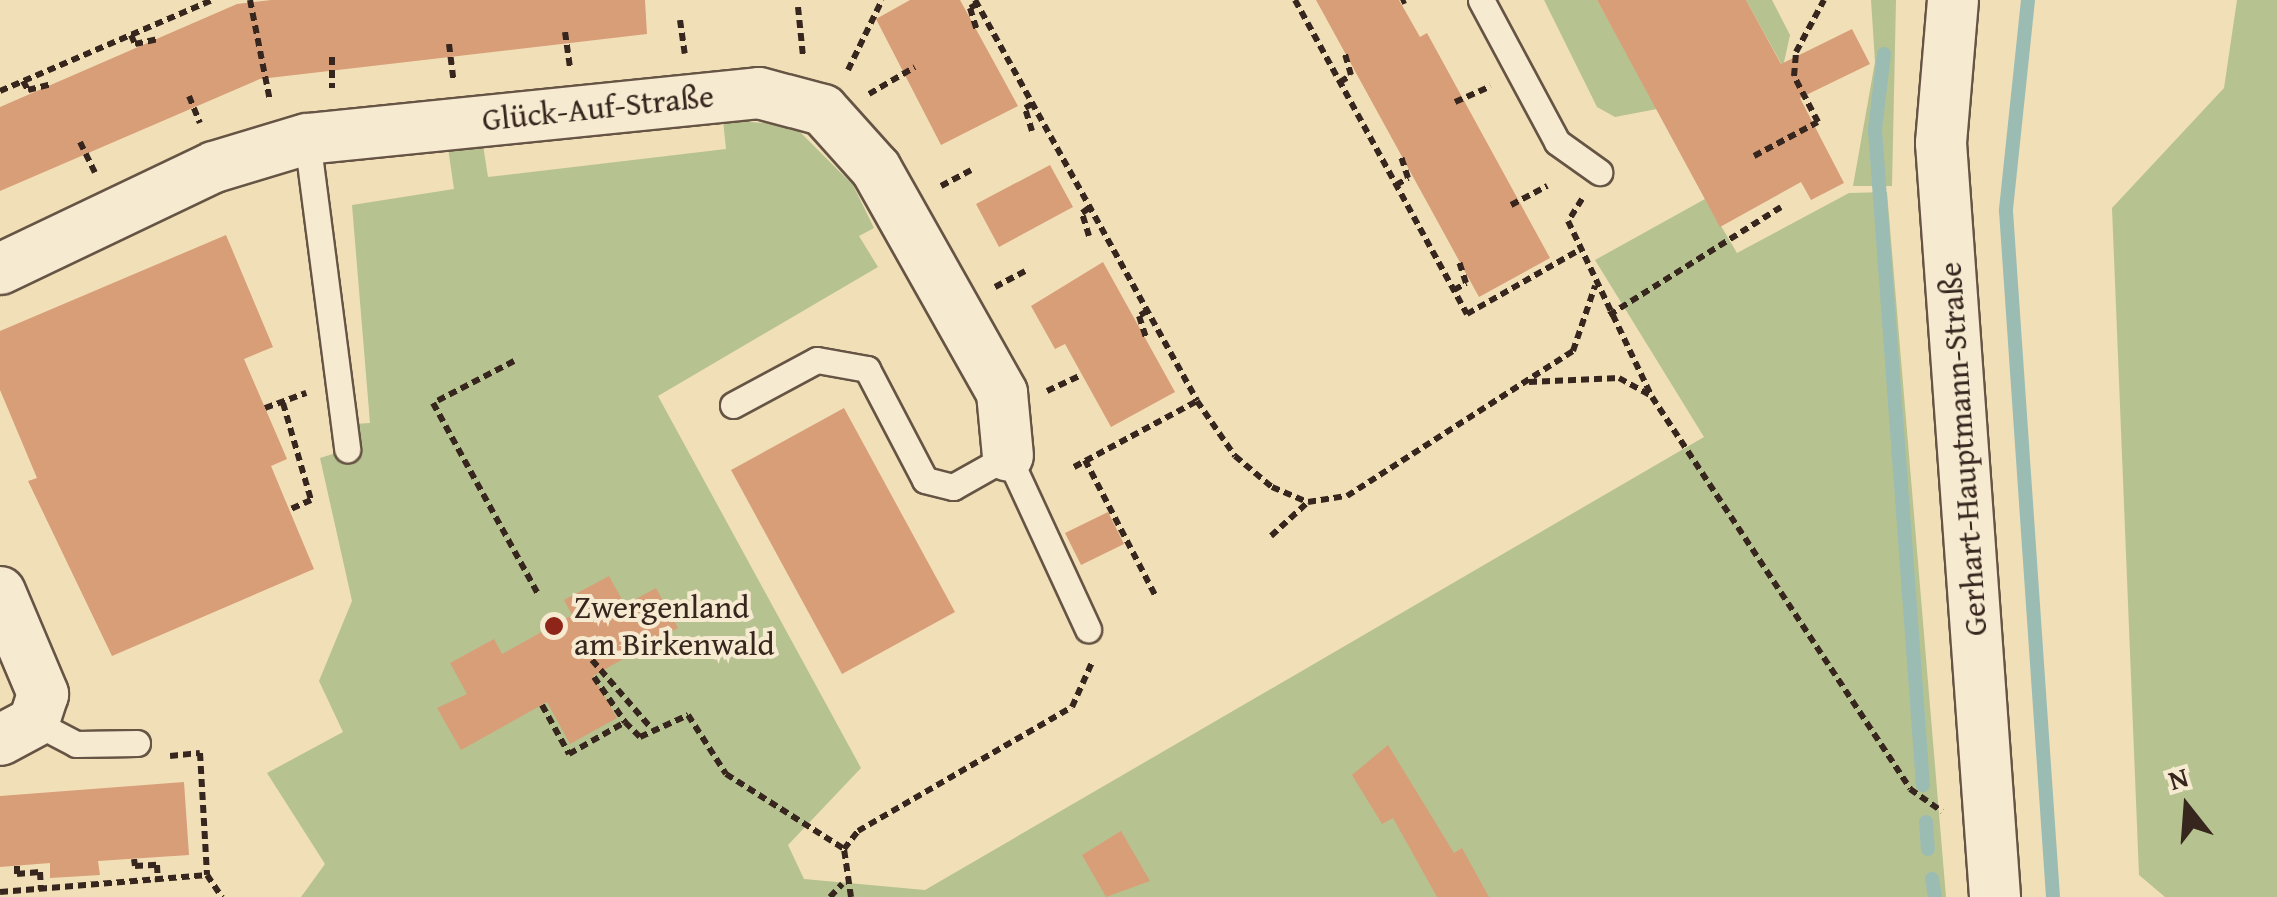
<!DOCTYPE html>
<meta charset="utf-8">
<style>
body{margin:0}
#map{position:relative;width:2277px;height:897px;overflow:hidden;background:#f1dfb8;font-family:"Gentium Book Plus",serif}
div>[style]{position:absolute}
.green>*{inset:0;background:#b7c291}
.stream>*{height:14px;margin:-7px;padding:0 7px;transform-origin:7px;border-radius:7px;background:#9bbcb3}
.building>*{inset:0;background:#d89e78}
.path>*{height:6px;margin-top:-3px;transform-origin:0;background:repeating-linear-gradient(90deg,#37261e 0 8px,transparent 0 13px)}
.roads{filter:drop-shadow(2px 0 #665444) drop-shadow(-2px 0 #665444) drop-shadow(0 2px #665444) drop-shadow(0 -2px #665444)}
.lane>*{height:25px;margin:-12.5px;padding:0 12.5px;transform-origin:12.5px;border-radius:12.5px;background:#f6ead1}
.street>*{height:50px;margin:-25px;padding:0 25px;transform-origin:25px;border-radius:25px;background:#f6ead1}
.dots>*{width:28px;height:28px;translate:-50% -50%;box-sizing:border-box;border:5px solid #f6ead1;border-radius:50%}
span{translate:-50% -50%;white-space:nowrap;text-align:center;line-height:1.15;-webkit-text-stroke:8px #f6ead1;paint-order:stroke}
.street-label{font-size:32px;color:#37261e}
.poi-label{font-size:32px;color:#37261e}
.left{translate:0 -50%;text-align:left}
.north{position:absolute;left:2137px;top:757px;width:100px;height:100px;-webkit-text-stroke:8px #f6ead1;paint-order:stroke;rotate:343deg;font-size:28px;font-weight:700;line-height:40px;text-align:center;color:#37261e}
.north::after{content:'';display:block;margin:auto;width:35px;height:45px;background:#37261e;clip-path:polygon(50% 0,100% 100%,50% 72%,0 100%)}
</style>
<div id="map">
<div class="green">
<div style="clip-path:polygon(1544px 0,1597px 0,1657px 109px,1615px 117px,1597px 107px)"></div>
<div style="clip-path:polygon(1746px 0,1772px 0,1790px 35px,1783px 67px)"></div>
<div style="clip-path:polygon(1871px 0,1896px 0,1892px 186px,1853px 186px,1875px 62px)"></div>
<div style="clip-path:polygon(2237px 0,2277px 0,2277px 897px,2165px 897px,2139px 875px,2112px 208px,2224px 88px)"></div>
<div style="clip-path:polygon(723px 120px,793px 125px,853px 185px,874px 228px,859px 236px,878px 267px,658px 396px,861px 768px,788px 845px,804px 879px,925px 890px,1704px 437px,1595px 260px,1705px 199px,1737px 253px,1849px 193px,1887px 192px,1946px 897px,301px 897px,325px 864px,267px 773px,343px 732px,319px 681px,352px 601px,320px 458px,359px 446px,353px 424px,370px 423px,352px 205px,454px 189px,448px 148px,483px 145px,488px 177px,726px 149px)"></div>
</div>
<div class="stream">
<div style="left:2028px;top:0;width:212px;rotate:96deg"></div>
<div style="left:2006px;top:211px;width:688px;rotate:86.08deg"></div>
<div style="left:1884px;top:54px;width:77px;rotate:96.8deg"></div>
<div style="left:1875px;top:130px;width:657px;rotate:85.81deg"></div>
<div style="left:1926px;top:822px;width:27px;rotate:86deg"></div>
<div style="left:1932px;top:879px;width:18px;rotate:81deg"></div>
</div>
<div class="building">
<div style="clip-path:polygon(271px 0,645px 0,647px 34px,260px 79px,0 191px,0 107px,237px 4px)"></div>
<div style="clip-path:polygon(910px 0,960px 0,1018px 106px,941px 145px,876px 19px)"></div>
<div style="clip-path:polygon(1316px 0,1399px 0,1420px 37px,1427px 33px,1550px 258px,1479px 297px)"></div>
<div style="clip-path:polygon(1597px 0,1746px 0,1781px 64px,1852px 29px,1870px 64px,1800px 98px,1844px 183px,1811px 200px,1801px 182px,1720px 227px)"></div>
<div style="clip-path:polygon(1050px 165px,1073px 207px,999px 247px,976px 204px)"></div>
<div style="clip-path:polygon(226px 235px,273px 347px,244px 359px,287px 459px,271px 466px,314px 569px,112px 656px,28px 481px,37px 478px,0 390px,0 331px)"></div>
<div style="clip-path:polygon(1103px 262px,1175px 392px,1111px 427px,1065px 344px,1055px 349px,1031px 306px)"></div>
<div style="clip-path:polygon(844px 408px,955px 612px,842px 674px,731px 470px)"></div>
<div style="clip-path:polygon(1108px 512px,1124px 544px,1081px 565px,1065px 533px)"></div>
<div style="clip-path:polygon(609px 576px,625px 605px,656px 588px,678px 628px,593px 676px,617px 718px,570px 744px,547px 702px,461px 750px,437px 708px,467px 694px,450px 663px,494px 639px,502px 654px,572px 615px,564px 600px)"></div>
<div style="clip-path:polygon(1388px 745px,1454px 853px,1462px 848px,1489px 897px,1437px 897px,1393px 818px,1382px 824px,1352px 775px)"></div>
<div style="clip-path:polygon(184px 782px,189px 855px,98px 861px,100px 875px,50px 878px,50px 863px,0 867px,0 796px)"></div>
<div style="clip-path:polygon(1121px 831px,1150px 881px,1106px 897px,1082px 855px)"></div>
</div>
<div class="path">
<div style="left:250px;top:0;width:103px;rotate:78.8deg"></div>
<div style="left:975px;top:0;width:458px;rotate:61deg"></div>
<div style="left:1295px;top:0;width:358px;rotate:61.3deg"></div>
<div style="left:1467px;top:314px;width:131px;rotate:-29.7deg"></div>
<div style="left:1401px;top:2px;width:5px;rotate:-22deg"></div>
<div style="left:977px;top:4px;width:8px;rotate:150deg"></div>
<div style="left:970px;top:8px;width:24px;rotate:73deg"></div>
<div style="left:798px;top:7px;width:49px;rotate:84.2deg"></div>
<div style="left:680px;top:20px;width:34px;rotate:82deg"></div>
<div style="left:565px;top:32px;width:35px;rotate:82deg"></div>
<div style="left:131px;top:35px;width:10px;rotate:66deg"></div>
<div style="left:135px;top:44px;width:25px;rotate:-12deg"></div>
<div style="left:449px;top:44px;width:35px;rotate:83deg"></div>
<div style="left:332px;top:57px;width:31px;rotate:90deg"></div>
<div style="left:848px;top:70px;width:78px;rotate:-64.1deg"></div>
<div style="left:23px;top:81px;width:10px;rotate:61deg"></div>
<div style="left:28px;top:90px;width:25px;rotate:-14deg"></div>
<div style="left:1340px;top:82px;width:13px;rotate:-32deg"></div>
<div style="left:1351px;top:75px;width:25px;rotate:-106deg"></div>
<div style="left:0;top:91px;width:231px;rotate:-23.2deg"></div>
<div style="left:869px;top:94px;width:53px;rotate:-30.4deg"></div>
<div style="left:189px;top:96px;width:29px;rotate:68deg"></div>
<div style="left:1455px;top:102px;width:39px;rotate:-24deg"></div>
<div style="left:1032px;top:131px;width:24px;rotate:-107deg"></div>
<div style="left:1025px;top:108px;width:8px;rotate:-30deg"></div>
<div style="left:80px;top:142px;width:34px;rotate:64deg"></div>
<div style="left:1754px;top:156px;width:72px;rotate:-28deg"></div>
<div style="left:1818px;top:122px;width:52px;rotate:-117.6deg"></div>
<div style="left:1794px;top:76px;width:24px;rotate:-85deg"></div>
<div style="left:1796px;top:52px;width:59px;rotate:-61.7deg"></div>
<div style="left:1396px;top:185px;width:14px;rotate:-30deg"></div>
<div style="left:1408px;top:178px;width:25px;rotate:-108deg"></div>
<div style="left:941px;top:186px;width:34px;rotate:-28deg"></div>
<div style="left:1582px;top:199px;width:26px;rotate:122deg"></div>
<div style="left:1568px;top:221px;width:195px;rotate:64.5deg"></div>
<div style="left:1652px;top:397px;width:469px;rotate:56.6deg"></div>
<div style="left:1910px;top:789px;width:39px;rotate:35deg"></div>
<div style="left:1511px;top:205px;width:41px;rotate:-27.8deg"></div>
<div style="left:1089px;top:236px;width:24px;rotate:-107deg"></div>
<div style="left:1082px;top:213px;width:9px;rotate:-36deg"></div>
<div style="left:995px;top:287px;width:34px;rotate:-28deg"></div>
<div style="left:1454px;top:290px;width:14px;rotate:-30deg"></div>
<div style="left:1466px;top:283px;width:25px;rotate:-108deg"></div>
<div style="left:1147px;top:311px;width:9px;rotate:148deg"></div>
<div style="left:1139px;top:316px;width:25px;rotate:72deg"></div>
<div style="left:1609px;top:315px;width:203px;rotate:-32.1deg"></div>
<div style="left:514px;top:361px;width:91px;rotate:152.6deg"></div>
<div style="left:433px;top:403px;width:220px;rotate:61.2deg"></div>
<div style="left:1529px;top:382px;width:90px;rotate:-2.5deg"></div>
<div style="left:1619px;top:378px;width:37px;rotate:29deg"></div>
<div style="left:1047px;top:391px;width:38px;rotate:-25deg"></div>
<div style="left:283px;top:403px;width:101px;rotate:73.9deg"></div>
<div style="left:311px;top:500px;width:24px;rotate:156deg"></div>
<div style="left:265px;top:408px;width:44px;rotate:-20.1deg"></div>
<div style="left:1085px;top:460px;width:152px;rotate:62.6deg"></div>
<div style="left:1074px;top:467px;width:140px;rotate:-28.2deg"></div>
<div style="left:1197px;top:401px;width:67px;rotate:55.4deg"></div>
<div style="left:1235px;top:456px;width:48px;rotate:40deg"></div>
<div style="left:1272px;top:487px;width:39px;rotate:23deg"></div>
<div style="left:1308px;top:502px;width:39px;rotate:-9deg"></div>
<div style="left:1347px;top:496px;width:269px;rotate:-32.7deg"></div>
<div style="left:1573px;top:351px;width:69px;rotate:-71.3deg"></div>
<div style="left:1271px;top:536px;width:50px;rotate:-42.6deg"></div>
<div style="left:592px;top:660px;width:91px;rotate:49deg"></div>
<div style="left:594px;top:677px;width:55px;rotate:55.4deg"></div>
<div style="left:542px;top:705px;width:56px;rotate:61.1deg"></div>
<div style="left:569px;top:754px;width:64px;rotate:-29.7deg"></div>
<div style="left:625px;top:722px;width:21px;rotate:45deg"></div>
<div style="left:640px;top:737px;width:53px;rotate:-24.6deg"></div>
<div style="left:688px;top:715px;width:70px;rotate:57.2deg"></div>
<div style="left:726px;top:774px;width:140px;rotate:32.4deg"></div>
<div style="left:170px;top:756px;width:30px;rotate:-6deg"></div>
<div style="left:200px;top:753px;width:122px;rotate:86.7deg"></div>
<div style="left:207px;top:875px;width:27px;rotate:56deg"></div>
<div style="left:134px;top:859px;width:7px;rotate:82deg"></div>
<div style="left:135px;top:866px;width:22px;rotate:-3deg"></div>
<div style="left:157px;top:865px;width:17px;rotate:87deg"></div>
<div style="left:17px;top:866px;width:8px;rotate:90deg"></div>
<div style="left:17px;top:874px;width:23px;rotate:-5deg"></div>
<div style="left:40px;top:872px;width:18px;rotate:87deg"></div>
<div style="left:0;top:892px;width:208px;rotate:-4.7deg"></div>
<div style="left:830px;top:897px;width:18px;rotate:-47deg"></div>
<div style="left:851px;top:897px;width:49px;rotate:-98.3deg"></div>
<div style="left:844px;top:849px;width:23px;rotate:-52deg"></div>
<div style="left:858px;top:831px;width:247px;rotate:-30.1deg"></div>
<div style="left:1072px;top:707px;width:51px;rotate:-65.9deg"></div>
</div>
<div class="roads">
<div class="lane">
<div style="left:1481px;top:0;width:161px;rotate:61.8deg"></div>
<div style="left:1557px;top:142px;width:52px;rotate:35.5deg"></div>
<div style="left:307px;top:139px;width:313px;rotate:82.6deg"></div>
<div style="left:733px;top:405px;width:95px;rotate:-28.2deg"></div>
<div style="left:817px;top:360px;width:51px;rotate:10.2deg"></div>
<div style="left:867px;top:369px;width:125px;rotate:62.4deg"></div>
<div style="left:925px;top:480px;width:29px;rotate:14deg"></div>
<div style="left:953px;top:487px;width:63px;rotate:-29.4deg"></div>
<div style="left:1008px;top:456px;width:191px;rotate:65.2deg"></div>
<div style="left:34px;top:722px;width:47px;rotate:27.6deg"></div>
<div style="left:76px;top:744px;width:61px;rotate:-0.9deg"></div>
</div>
<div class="street">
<div style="left:1953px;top:0;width:144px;rotate:94.8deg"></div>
<div style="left:1941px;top:143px;width:756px;rotate:85.9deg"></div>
<div style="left:0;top:269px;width:237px;rotate:-25.5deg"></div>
<div style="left:214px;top:167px;width:97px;rotate:-16.8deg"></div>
<div style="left:307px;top:139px;width:454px;rotate:-5.8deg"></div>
<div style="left:759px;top:93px;width:66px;rotate:14.9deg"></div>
<div style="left:823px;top:110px;width:79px;rotate:48.1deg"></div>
<div style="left:876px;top:169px;width:257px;rotate:60.6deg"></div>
<div style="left:1002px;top:393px;width:63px;rotate:84.6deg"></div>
<div style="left:0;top:592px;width:111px;rotate:67.1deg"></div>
<div style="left:43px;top:694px;width:29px;rotate:108deg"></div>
<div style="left:34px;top:722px;width:38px;rotate:152deg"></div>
</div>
</div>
<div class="dots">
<div style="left:554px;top:626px;background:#8f2418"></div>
</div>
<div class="street-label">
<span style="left:598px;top:108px;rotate:-6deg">Glück-Auf-Straße</span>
<span style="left:1963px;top:449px;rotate:-94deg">Gerhart-Hauptmann-Straße</span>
</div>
<div class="poi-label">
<span class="left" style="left:574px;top:626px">Zwergenland<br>am Birkenwald</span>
</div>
<div class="north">N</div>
</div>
